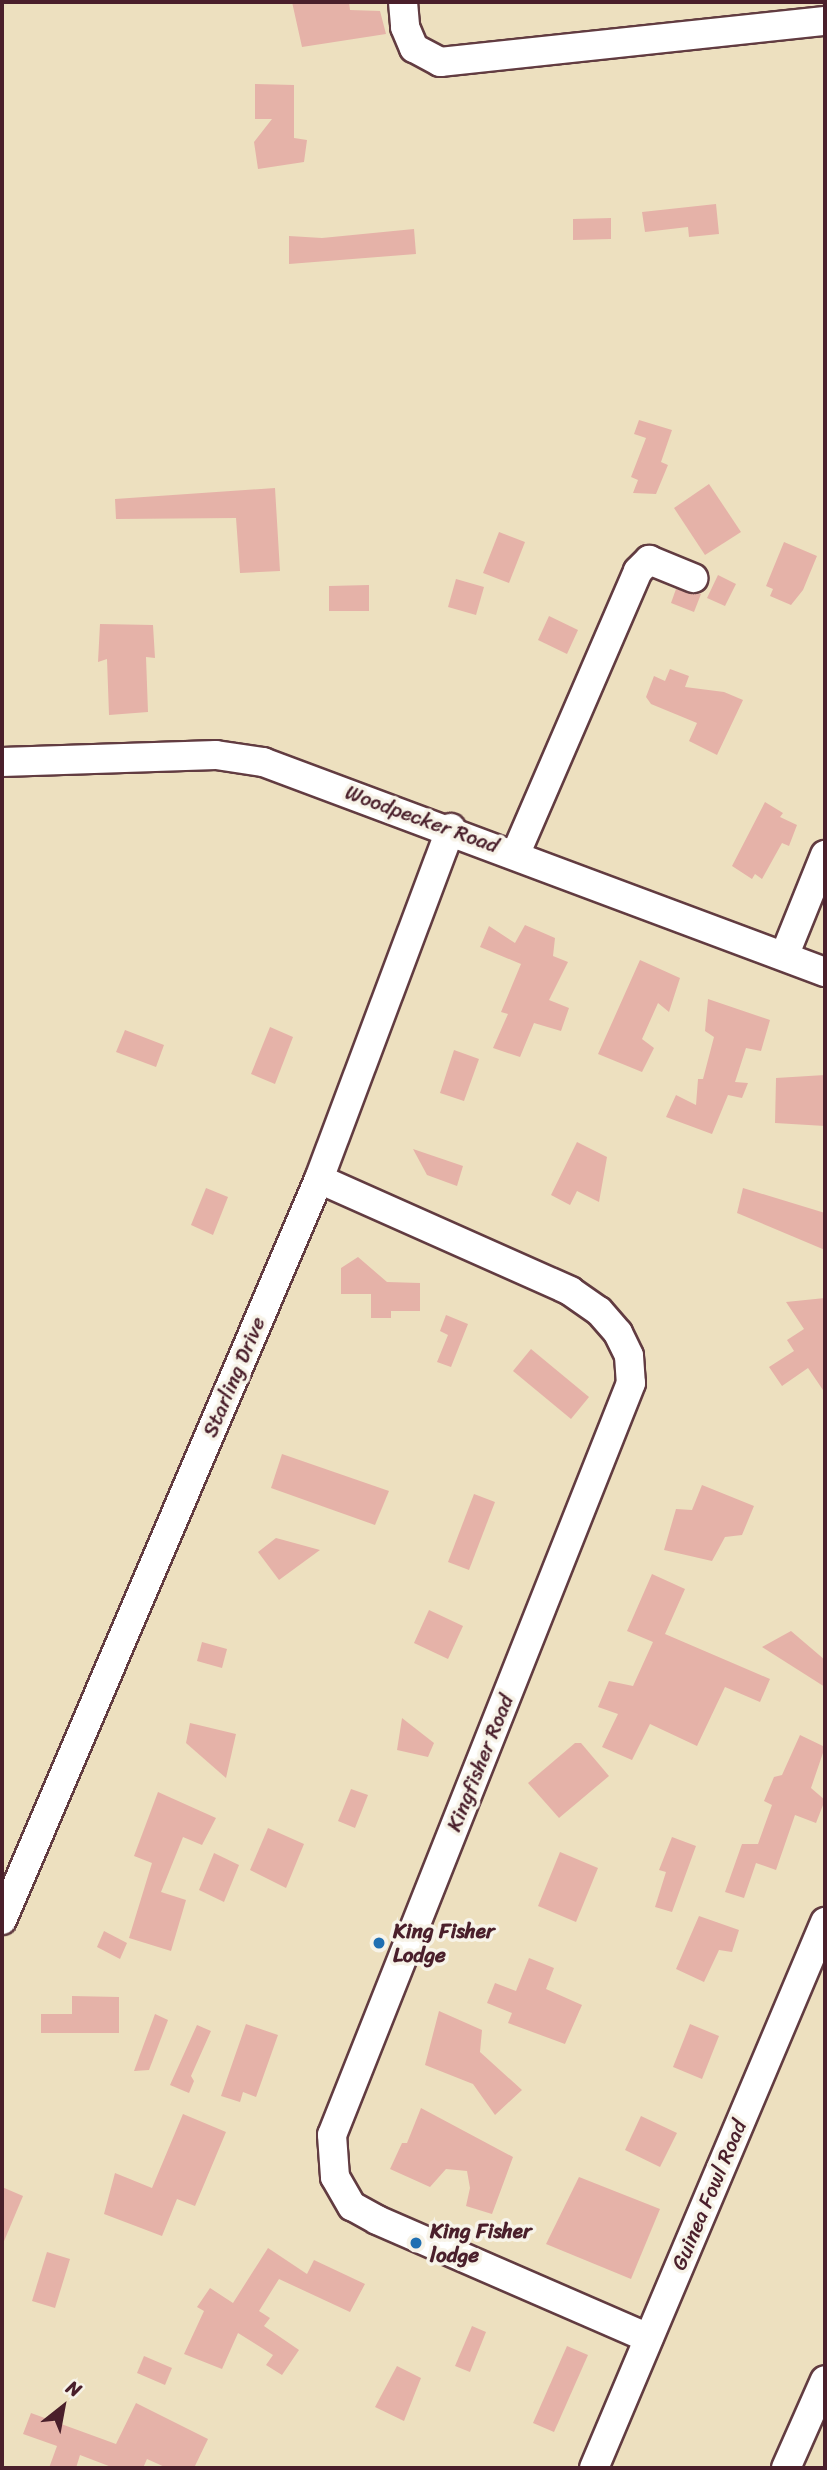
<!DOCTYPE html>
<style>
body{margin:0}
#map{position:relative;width:827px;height:2470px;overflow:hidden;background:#ede0bf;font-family:Sriracha,sans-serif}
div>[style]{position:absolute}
.building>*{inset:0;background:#e5b2a8}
.roads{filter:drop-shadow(2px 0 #623c41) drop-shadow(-2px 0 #623c41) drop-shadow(0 2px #623c41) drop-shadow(0 -2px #623c41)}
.minor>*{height:28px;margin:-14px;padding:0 14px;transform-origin:14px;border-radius:14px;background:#fff}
.dots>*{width:19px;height:19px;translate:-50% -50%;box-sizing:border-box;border:4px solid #f7f3e8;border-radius:50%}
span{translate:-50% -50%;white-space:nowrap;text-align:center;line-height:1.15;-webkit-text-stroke:7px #f7f3e8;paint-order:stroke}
.street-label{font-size:21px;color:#4a1f2b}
.poi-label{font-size:21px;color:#4a1f2b;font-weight:700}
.left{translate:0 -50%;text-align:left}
.frame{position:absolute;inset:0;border:4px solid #4a1f2b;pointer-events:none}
.north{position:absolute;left:28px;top:2372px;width:70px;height:70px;-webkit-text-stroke:5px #f7f3e8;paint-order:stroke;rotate:31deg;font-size:19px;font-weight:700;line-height:28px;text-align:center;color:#4a1f2b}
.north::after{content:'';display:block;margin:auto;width:24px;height:32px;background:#4a1f2b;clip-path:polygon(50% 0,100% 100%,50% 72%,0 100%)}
</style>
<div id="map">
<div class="building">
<div style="clip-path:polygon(292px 2px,349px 2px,350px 10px,380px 11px,386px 34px,302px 47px)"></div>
<div style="clip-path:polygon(255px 84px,294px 85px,294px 138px,307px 140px,304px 162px,258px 169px,254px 142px,272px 119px,255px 119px)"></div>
<div style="clip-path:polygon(716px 204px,719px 234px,689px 237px,688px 227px,645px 232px,642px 212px)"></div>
<div style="clip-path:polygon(611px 218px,611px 239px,573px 240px,573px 219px)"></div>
<div style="clip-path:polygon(414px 229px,416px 254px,289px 264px,289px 236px,322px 238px)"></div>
<div style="clip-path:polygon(639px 420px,672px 430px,661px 462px,668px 465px,656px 494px,633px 493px,638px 480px,631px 477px,646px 438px,634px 434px)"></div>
<div style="clip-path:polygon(709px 484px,741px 532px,705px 555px,674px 508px)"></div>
<div style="clip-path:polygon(275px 488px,280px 571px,240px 573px,236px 518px,116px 519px,115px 499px)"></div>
<div style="clip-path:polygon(499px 532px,525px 542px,509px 583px,483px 573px)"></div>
<div style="clip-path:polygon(784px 542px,817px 556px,803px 590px,791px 605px,770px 596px,773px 589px,766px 586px)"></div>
<div style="clip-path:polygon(718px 575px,736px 584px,725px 606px,707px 598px)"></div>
<div style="clip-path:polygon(456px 579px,484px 587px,476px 615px,448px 607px)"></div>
<div style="clip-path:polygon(369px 585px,369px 611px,329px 611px,329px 586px)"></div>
<div style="clip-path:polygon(676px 589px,701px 594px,694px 612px,671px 603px)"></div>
<div style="clip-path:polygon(549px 616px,578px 630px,567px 654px,538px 640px)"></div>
<div style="clip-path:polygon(100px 624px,153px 625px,155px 658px,146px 657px,148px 712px,109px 715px,107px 659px,98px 662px)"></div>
<div style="clip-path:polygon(670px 669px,689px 676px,685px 687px,724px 692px,743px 700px,717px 755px,689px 741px,697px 723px,651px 704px,646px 697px,654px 676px,665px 681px)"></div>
<div style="clip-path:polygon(765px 802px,783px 813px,780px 817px,797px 825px,789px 846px,782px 843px,762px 879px,755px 874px,752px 879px,732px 866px)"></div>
<div style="clip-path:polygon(525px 925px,555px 938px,553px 956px,568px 962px,549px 1000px,569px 1008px,561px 1031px,534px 1023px,520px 1057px,493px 1048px,508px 1014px,501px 1012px,521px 964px,480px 947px,489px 926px,515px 943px)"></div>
<div style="clip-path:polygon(640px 960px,680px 978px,669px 1012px,658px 1003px,642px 1039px,654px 1048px,642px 1072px,598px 1054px)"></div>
<div style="clip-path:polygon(708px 999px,770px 1020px,761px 1051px,746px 1048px,735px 1082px,748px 1083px,742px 1098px,728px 1095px,712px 1134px,666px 1117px,676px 1095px,696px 1105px,698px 1079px,703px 1079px,714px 1037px,705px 1031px)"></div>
<div style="clip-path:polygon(270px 1027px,293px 1037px,275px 1084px,251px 1074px)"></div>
<div style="clip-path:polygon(125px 1030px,164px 1045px,156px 1067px,116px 1052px)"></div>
<div style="clip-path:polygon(454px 1050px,479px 1059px,464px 1101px,440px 1093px)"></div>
<div style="clip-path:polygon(825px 1075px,825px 1126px,775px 1123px,776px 1078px)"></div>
<div style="clip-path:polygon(577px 1142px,607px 1157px,599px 1202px,577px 1191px,570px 1205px,551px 1195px)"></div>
<div style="clip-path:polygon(413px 1149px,463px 1166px,457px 1186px,427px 1175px)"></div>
<div style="clip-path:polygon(206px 1188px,228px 1197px,213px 1235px,191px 1225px)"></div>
<div style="clip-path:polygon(743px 1188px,825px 1213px,825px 1250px,737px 1213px)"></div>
<div style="clip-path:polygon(358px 1257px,387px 1282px,420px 1283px,420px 1311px,391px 1311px,391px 1318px,371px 1318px,371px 1294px,341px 1294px,341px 1268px)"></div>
<div style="clip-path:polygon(825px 1298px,825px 1393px,808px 1368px,782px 1386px,769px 1367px,794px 1351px,787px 1340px,804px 1329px,786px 1302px)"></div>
<div style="clip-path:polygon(446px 1315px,468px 1324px,451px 1367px,437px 1362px,448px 1335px,440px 1331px)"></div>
<div style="clip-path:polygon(531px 1349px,589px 1397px,571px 1419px,513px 1371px)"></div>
<div style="clip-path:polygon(282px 1454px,389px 1491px,375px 1525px,271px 1488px)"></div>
<div style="clip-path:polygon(702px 1485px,754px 1506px,742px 1535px,725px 1537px,712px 1561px,664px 1550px,676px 1509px,692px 1510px)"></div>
<div style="clip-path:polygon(474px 1494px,495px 1502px,469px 1570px,448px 1562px)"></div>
<div style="clip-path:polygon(276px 1538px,320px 1550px,279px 1580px,258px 1552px)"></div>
<div style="clip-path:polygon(652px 1574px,685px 1589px,665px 1634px,770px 1679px,760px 1702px,725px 1687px,697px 1746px,650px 1724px,632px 1760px,602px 1747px,618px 1714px,598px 1707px,609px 1681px,633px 1686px,653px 1642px,627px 1631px)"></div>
<div style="clip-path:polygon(429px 1610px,463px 1626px,448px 1659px,414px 1643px)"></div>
<div style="clip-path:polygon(791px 1631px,825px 1660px,825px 1687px,762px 1647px)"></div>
<div style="clip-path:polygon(202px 1642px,227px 1649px,222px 1668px,197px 1661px)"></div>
<div style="clip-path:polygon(402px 1718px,434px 1743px,428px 1757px,397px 1750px)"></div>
<div style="clip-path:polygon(190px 1723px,236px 1734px,226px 1778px,186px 1743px)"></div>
<div style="clip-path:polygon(800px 1735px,825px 1747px,811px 1788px,825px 1800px,816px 1823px,795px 1815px,776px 1870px,756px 1863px,744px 1898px,725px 1892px,742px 1844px,758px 1844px,772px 1805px,764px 1801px,774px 1777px,782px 1775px)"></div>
<div style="clip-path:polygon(575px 1743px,581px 1743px,609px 1776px,559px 1818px,528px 1783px)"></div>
<div style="clip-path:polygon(351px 1789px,368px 1795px,355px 1828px,338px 1821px)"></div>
<div style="clip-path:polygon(158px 1792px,216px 1818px,202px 1845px,183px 1837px,161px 1892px,186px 1900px,171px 1951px,129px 1938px,152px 1863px,134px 1856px)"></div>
<div style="clip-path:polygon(268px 1828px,304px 1844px,286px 1888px,250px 1870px)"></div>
<div style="clip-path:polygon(672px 1837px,696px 1846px,672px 1912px,655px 1907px,666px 1872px,659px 1870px)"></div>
<div style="clip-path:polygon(560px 1852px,598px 1868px,576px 1922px,538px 1906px)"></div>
<div style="clip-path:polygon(214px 1853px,239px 1865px,224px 1902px,199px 1890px)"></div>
<div style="clip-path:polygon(699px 1916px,739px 1930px,732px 1952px,719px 1950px,704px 1982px,676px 1969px)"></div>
<div style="clip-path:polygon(104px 1931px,127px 1943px,120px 1959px,97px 1947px)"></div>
<div style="clip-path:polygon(529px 1958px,554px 1968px,546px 1989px,582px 2005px,565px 2044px,508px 2023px,512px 2013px,487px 2003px,495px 1983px,516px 1991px)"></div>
<div style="clip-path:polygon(72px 1996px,119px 1997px,119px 2033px,41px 2033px,41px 2014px,72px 2014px)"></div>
<div style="clip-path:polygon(439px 2011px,482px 2030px,480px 2052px,522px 2090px,495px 2115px,473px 2084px,425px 2065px)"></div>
<div style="clip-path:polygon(155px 2014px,168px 2020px,149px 2070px,134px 2071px)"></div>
<div style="clip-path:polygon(246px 2024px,278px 2035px,256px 2097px,243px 2092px,240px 2102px,221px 2096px)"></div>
<div style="clip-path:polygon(690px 2024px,719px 2036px,702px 2079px,673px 2067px)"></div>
<div style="clip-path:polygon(197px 2025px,211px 2031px,191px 2076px,194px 2081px,189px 2093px,170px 2085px)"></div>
<div style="clip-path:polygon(421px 2108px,513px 2157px,492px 2214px,466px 2206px,470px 2188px,467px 2171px,446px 2169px,430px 2187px,390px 2169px,402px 2143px,407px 2143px)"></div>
<div style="clip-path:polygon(183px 2114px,226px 2132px,195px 2206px,177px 2199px,162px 2236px,104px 2214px,115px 2173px,152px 2188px)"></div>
<div style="clip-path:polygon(641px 2116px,677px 2133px,660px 2167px,625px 2150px)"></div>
<div style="clip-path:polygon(579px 2177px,660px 2209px,631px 2279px,546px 2244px)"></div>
<div style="clip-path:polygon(2px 2187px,23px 2196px,2px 2246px)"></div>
<div style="clip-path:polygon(268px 2248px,307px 2274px,314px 2260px,365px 2284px,350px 2312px,279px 2279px,259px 2311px,270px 2318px,264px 2326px,299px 2350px,282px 2375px,266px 2365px,273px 2355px,238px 2333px,222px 2369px,184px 2354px,204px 2311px,197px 2307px,210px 2288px,233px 2303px)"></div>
<div style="clip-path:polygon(47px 2252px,70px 2259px,55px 2308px,32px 2301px)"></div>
<div style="clip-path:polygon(472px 2326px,486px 2332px,470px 2372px,455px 2366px)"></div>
<div style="clip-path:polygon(567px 2346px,588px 2355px,554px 2432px,533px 2423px)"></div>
<div style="clip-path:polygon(144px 2356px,172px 2368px,165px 2385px,137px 2373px)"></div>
<div style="clip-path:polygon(397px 2366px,421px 2378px,404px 2421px,375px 2407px)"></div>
<div style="clip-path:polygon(136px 2403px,208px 2439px,194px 2468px,167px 2468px,147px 2459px,143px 2468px,114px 2468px,80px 2455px,76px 2468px,49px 2468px,57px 2446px,23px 2434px,31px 2413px,116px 2444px)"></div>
</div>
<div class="roads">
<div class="minor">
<div style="left:403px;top:2px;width:25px;rotate:85deg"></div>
<div style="left:405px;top:27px;width:23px;rotate:67deg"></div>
<div style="left:414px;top:48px;width:30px;rotate:28deg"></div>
<div style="left:440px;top:62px;width:387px;rotate:-6.1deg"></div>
<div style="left:2px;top:762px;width:214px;rotate:-1.9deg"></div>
<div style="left:216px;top:755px;width:48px;rotate:8.5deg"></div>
<div style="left:263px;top:762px;width:600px;rotate:20.49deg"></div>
<div style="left:516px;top:853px;width:307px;rotate:-66.6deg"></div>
<div style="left:638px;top:571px;width:16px;rotate:-45deg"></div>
<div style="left:649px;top:560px;width:48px;rotate:22.2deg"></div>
<div style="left:785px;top:954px;width:107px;rotate:-68deg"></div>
<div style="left:319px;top:1179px;width:275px;rotate:24deg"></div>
<div style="left:570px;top:1291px;width:35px;rotate:35deg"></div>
<div style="left:599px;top:1311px;width:29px;rotate:49deg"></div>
<div style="left:618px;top:1333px;width:25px;rotate:64deg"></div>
<div style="left:629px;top:1356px;width:27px;rotate:86deg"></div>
<div style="left:631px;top:1383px;width:809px;rotate:111.68deg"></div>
<div style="left:332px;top:2135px;width:42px;rotate:85.9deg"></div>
<div style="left:335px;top:2177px;width:34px;rotate:60deg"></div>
<div style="left:352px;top:2206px;width:29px;rotate:29deg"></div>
<div style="left:377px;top:2220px;width:296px;rotate:23.5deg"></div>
<div style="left:2px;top:1920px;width:806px;rotate:-66.84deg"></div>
<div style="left:319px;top:1179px;width:375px;rotate:-69.4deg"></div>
<div style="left:594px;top:2468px;width:593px;rotate:-67.07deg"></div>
<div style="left:786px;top:2468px;width:96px;rotate:-66.1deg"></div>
</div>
</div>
<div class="dots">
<div style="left:379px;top:1943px;background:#1f6fb2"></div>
<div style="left:416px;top:2243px;background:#1f6fb2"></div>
</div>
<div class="street-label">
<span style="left:422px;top:819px;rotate:20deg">Woodpecker Road</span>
<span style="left:234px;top:1377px;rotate:-67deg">Starling Drive</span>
<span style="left:480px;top:1763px;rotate:-68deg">Kingfisher Road</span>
<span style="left:709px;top:2195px;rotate:-67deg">Guinea Fowl Road</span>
</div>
<div class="poi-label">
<span class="left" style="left:393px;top:1943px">King Fisher<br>Lodge</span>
<span class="left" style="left:430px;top:2243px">King Fisher<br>lodge</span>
</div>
<div class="frame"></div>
<div class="north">N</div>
</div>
